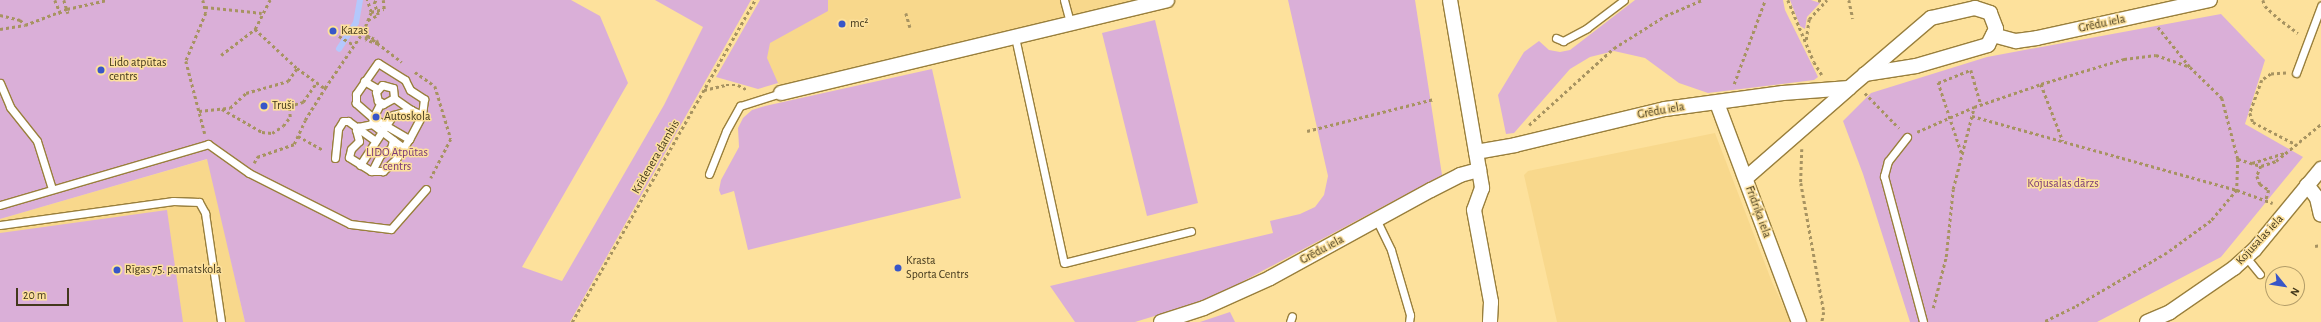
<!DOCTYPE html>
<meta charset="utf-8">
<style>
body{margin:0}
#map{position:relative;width:2321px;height:322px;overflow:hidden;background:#fde19c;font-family:"Alegreya Sans",sans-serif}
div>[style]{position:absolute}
.built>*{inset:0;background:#f8d88c}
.green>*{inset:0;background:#daafd8}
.stream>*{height:5.5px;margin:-2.75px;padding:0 2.75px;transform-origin:2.75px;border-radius:2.75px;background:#b4c8fc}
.path>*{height:2.5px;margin-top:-1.25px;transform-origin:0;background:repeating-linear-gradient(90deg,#a79361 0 3px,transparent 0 6px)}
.roads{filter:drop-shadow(1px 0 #997f3c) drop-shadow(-1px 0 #997f3c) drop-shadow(0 1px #997f3c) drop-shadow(0 -1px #997f3c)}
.service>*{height:7px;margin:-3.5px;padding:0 3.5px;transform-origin:3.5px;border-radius:3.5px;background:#fff}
.minor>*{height:14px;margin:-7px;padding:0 7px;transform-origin:7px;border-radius:7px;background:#fff}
.dots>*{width:11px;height:11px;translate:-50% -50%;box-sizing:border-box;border:2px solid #fde19c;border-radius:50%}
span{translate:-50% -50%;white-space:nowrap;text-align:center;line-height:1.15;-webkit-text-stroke:3px #fde19c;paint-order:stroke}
.poi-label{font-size:12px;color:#43381c}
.left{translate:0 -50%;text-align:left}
.street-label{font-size:12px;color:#43381c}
.park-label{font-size:12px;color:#793878}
.north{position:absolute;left:2265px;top:266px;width:40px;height:40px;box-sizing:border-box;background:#fde19c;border:1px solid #b39d69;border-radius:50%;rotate:120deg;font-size:11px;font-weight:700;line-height:16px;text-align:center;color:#43381c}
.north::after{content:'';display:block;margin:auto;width:14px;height:18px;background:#3856c8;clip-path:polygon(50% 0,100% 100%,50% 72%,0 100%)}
.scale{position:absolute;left:16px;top:288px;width:53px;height:18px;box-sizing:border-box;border:2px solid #43381c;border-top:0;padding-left:5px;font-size:12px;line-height:14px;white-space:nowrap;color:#43381c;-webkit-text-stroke:3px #fde19c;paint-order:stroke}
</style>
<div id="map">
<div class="built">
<div style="clip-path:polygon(782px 0,1137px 0,781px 86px,749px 60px)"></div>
<div style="clip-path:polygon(1715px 133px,1772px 282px,1791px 322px,1557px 322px,1524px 175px,1528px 171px)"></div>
<div style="clip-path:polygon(208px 159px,245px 322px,0 322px,0 219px)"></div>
</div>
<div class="green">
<div style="clip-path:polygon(0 0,571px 0,600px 16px,628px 83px,522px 267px,562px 281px,664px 105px,703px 27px,655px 0,751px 0,570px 322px,245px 322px,207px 159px,0 219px)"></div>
<div style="clip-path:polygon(760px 0,828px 0,828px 11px,770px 43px,767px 58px,778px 83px,758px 89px,716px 77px)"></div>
<div style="clip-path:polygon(1288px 0,1415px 0,1442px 175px,1210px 299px,1135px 322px,1075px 322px,1050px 286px,1273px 233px,1270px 221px,1300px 214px,1315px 207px,1324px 195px,1328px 176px)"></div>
<div style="clip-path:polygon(1635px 0,1783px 0,1785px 10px,1818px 77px,1814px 80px,1708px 93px,1679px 83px,1645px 58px,1614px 51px,1590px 57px,1570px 69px,1514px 133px,1506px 134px,1498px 95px,1524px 52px,1539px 41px,1549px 50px,1560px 52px,1570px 50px)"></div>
<div style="clip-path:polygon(1790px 0,1811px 0,1820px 3px,1807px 17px,1805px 29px,1800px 26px)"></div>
<div style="clip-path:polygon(2221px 14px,2265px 60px,2245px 124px,2303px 157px,2221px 257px,2097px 322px,1910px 322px,1863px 174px,1843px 121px,1871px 93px,1987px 57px)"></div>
<div style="clip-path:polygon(1155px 20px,1198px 203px,1147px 216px,1102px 33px)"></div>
<div style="clip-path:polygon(932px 69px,961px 198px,748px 250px,734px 191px,721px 195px,719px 190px,721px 180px,739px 147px,738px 128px,743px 118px,752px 110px,765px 106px)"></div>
<div style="clip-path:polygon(167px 210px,183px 322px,0 322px,0 233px)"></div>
<div style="clip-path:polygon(1230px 312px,1235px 322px,1200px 322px)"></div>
</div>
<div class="stream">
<div style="left:339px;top:49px;width:31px;rotate:-57deg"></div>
<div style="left:356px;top:23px;width:23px;rotate:-80deg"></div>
</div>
<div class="path">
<div style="left:55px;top:0;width:16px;rotate:68deg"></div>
<div style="left:64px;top:0;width:14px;rotate:73deg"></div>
<div style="left:203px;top:0;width:13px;rotate:77deg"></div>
<div style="left:206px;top:13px;width:52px;rotate:112.6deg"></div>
<div style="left:186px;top:61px;width:75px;rotate:75.4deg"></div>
<div style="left:1788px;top:0;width:67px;rotate:67.2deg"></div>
<div style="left:1814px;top:62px;width:15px;rotate:58deg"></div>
<div style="left:1818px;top:0;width:6px;rotate:18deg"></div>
<div style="left:1849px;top:0;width:19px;rotate:78deg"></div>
<div style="left:2263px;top:0;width:6px;rotate:72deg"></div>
<div style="left:2265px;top:6px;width:18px;rotate:43deg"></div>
<div style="left:2278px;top:18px;width:25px;rotate:37deg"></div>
<div style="left:205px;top:7px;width:57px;rotate:6deg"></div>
<div style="left:371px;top:12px;width:13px;rotate:-13deg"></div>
<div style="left:384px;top:9px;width:9px;rotate:-96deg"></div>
<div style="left:906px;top:13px;width:15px;rotate:74deg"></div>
<div style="left:0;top:15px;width:21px;rotate:14deg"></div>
<div style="left:20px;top:20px;width:6px;rotate:39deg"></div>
<div style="left:368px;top:20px;width:11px;rotate:-27deg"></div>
<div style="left:378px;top:15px;width:13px;rotate:-108deg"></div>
<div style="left:374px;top:3px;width:4px;rotate:-56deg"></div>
<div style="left:2158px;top:27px;width:51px;rotate:51.3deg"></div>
<div style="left:0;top:29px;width:25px;rotate:-9deg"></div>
<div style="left:25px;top:25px;width:45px;rotate:-20.9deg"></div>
<div style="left:67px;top:9px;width:41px;rotate:-12.7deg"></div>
<div style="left:255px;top:29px;width:57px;rotate:42.9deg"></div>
<div style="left:297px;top:68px;width:34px;rotate:36deg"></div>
<div style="left:325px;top:88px;width:68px;rotate:-55.8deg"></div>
<div style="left:363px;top:32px;width:49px;rotate:37.6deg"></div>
<div style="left:363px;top:32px;width:22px;rotate:-68deg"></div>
<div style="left:371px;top:12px;width:13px;rotate:-108deg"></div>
<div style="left:366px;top:35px;width:12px;rotate:24deg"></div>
<div style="left:377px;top:40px;width:4px;rotate:76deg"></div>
<div style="left:378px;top:44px;width:13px;rotate:-162deg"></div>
<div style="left:366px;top:40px;width:5px;rotate:-90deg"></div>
<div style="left:339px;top:36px;width:17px;rotate:31deg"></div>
<div style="left:1806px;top:40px;width:21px;rotate:-82deg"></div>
<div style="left:1809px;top:19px;width:26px;rotate:-47deg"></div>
<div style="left:221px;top:55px;width:43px;rotate:-37.4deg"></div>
<div style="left:255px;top:29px;width:33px;rotate:-63deg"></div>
<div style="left:1971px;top:70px;width:35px;rotate:74deg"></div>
<div style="left:415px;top:72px;width:24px;rotate:35deg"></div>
<div style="left:435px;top:86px;width:55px;rotate:73.2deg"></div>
<div style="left:451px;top:139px;width:44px;rotate:117.1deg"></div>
<div style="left:2286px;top:73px;width:15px;rotate:176deg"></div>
<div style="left:2271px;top:74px;width:11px;rotate:146deg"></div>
<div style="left:2262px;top:80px;width:35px;rotate:110deg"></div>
<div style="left:2250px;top:113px;width:9px;rotate:72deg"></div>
<div style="left:2253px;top:122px;width:50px;rotate:27.6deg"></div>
<div style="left:1734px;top:84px;width:90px;rotate:-69.7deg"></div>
<div style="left:2041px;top:84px;width:61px;rotate:68.9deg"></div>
<div style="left:704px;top:90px;width:23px;rotate:-13deg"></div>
<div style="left:726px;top:85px;width:12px"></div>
<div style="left:738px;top:85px;width:11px;rotate:27deg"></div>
<div style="left:1865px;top:93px;width:49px;rotate:45.8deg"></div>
<div style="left:222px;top:109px;width:46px;rotate:29.9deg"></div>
<div style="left:262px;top:132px;width:10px;rotate:6deg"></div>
<div style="left:272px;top:133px;width:13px;rotate:-32deg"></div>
<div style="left:283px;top:126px;width:11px;rotate:-52deg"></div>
<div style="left:290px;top:117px;width:11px;rotate:-95deg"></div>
<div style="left:289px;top:106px;width:15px;rotate:-16deg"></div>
<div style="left:303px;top:102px;width:24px;rotate:-55deg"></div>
<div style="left:199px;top:111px;width:31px;rotate:-6deg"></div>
<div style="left:230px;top:108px;width:22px;rotate:-43deg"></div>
<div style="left:246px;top:93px;width:44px;rotate:-15.9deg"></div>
<div style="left:288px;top:81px;width:16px;rotate:-55deg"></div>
<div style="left:1972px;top:116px;width:275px;rotate:15.6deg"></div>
<div style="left:2237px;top:190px;width:38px;rotate:20deg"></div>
<div style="left:1529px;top:125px;width:115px;rotate:-42.2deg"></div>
<div style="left:1614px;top:48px;width:60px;rotate:-32.1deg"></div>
<div style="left:1665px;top:16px;width:40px;rotate:-23.4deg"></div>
<div style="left:1307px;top:131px;width:131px;rotate:-14.1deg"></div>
<div style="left:1917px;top:132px;width:62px;rotate:-23.7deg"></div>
<div style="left:1974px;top:107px;width:71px;rotate:-18.9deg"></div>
<div style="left:2041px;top:84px;width:87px;rotate:-16.8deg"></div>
<div style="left:2124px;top:59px;width:32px;rotate:-7deg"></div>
<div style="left:2156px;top:55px;width:36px;rotate:19deg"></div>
<div style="left:2190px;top:67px;width:45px;rotate:44.1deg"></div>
<div style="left:2222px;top:98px;width:63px;rotate:75.3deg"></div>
<div style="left:2238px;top:159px;width:31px;rotate:92deg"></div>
<div style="left:2237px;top:190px;width:40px;rotate:130deg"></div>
<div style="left:2211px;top:221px;width:54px;rotate:144deg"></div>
<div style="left:2167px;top:253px;width:107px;rotate:149.6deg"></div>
<div style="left:2075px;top:307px;width:34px;rotate:154deg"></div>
<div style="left:298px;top:136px;width:29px;rotate:29deg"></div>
<div style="left:1802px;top:149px;width:34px;rotate:92deg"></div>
<div style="left:1801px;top:183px;width:131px;rotate:79.9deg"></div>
<div style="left:1824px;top:312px;width:10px;rotate:101deg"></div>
<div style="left:1961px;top:153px;width:74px;rotate:-108.2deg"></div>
<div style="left:1938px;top:83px;width:35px;rotate:-22deg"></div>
<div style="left:2238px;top:159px;width:24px;rotate:17deg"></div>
<div style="left:2261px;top:166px;width:16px;rotate:-18deg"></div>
<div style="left:2276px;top:161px;width:58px;rotate:-39.4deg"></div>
<div style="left:254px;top:163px;width:7px;rotate:-63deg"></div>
<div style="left:257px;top:157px;width:39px;rotate:-19deg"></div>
<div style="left:294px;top:144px;width:26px;rotate:-65deg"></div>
<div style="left:305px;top:120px;width:38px;rotate:-58deg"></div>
<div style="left:2252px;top:163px;width:37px;rotate:-17deg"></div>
<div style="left:2261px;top:166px;width:11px;rotate:112deg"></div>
<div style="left:2257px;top:176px;width:9px;rotate:69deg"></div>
<div style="left:2260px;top:184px;width:11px;rotate:34deg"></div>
<div style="left:2269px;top:190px;width:10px;rotate:107deg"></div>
<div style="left:2315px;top:246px;width:6px;rotate:-9deg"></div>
<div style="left:1933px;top:308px;width:53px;rotate:-75.7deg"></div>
<div style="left:1946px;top:257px;width:68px;rotate:-84.1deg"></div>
<div style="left:1953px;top:189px;width:85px;rotate:-75.6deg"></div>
<div style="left:572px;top:322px;width:370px;rotate:-60.4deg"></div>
</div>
<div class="roads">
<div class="service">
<div style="left:1064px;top:0;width:23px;rotate:75deg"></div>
<div style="left:1015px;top:37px;width:231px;rotate:77.8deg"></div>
<div style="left:1064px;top:263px;width:131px;rotate:-14.1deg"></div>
<div style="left:1556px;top:38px;width:8px;rotate:23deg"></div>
<div style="left:1563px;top:41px;width:27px;rotate:-28deg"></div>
<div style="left:1587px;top:28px;width:46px;rotate:-37.1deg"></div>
<div style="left:378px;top:63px;width:32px;rotate:32deg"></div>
<div style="left:405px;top:80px;width:11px;rotate:63deg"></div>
<div style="left:410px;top:90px;width:17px;rotate:33deg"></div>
<div style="left:424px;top:99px;width:16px;rotate:97deg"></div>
<div style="left:422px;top:115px;width:27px;rotate:118deg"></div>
<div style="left:409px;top:139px;width:24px;rotate:123deg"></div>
<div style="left:396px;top:159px;width:18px;rotate:137deg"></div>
<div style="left:383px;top:171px;width:12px;rotate:180deg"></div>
<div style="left:371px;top:171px;width:26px;rotate:-148deg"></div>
<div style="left:349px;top:157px;width:8px;rotate:-76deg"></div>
<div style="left:351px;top:149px;width:11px;rotate:-45deg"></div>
<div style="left:359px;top:141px;width:11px;rotate:-105deg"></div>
<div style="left:356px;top:130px;width:4px;rotate:-56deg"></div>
<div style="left:358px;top:127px;width:14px;rotate:-12deg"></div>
<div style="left:372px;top:124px;width:6px;rotate:-81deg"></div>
<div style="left:373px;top:118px;width:23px;rotate:-139deg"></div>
<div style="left:356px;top:103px;width:9px;rotate:-90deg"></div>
<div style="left:356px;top:94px;width:38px;rotate:-55deg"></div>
<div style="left:2296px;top:73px;width:72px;rotate:-69.5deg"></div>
<div style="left:364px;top:81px;width:16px;rotate:30deg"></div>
<div style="left:0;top:83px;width:26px;rotate:67deg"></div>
<div style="left:10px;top:107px;width:43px;rotate:51.5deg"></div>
<div style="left:37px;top:141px;width:50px;rotate:72.6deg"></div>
<div style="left:394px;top:98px;width:13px;rotate:151deg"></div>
<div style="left:383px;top:104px;width:6px;rotate:-149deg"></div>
<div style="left:378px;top:101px;width:9px;rotate:-103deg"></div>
<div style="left:376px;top:92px;width:9px;rotate:-49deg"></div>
<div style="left:382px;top:85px;width:11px;rotate:15deg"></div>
<div style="left:393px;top:88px;width:10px;rotate:84deg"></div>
<div style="left:394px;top:98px;width:21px;rotate:35deg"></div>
<div style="left:381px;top:102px;width:18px;rotate:117deg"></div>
<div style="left:373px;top:118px;width:42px;rotate:30.3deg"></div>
<div style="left:372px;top:124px;width:39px;rotate:37deg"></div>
<div style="left:1907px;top:137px;width:31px;rotate:128deg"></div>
<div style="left:1888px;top:161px;width:16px;rotate:105deg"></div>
<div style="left:1884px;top:176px;width:151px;rotate:75deg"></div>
<div style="left:335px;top:158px;width:29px;rotate:-84deg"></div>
<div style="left:338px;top:129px;width:9px;rotate:-58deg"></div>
<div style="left:343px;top:121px;width:5px"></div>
<div style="left:348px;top:121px;width:34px;rotate:36deg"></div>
<div style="left:360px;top:165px;width:60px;rotate:-56.6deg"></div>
<div style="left:393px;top:115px;width:19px;rotate:-16deg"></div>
<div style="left:411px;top:110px;width:12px;rotate:24deg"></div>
<div style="left:372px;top:171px;width:18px;rotate:-63deg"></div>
<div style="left:380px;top:155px;width:13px;rotate:-32deg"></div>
<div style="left:391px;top:148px;width:8px;rotate:-76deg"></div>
<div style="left:709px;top:174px;width:46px;rotate:-68.4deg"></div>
<div style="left:726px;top:131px;width:29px;rotate:-61deg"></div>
<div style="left:740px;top:106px;width:43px;rotate:-17.6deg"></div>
<div style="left:0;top:205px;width:217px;rotate:-16.3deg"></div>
<div style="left:208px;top:144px;width:50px;rotate:35.3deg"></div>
<div style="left:249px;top:173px;width:113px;rotate:26.8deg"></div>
<div style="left:350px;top:224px;width:41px;rotate:7deg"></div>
<div style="left:391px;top:229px;width:53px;rotate:-48.8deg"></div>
<div style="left:1377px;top:221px;width:32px;rotate:64deg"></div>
<div style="left:1391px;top:250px;width:68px;rotate:73.7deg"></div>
<div style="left:1410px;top:315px;width:7px;rotate:98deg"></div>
<div style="left:0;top:225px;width:175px;rotate:-7.9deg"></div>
<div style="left:173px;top:201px;width:26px;rotate:2deg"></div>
<div style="left:199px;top:202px;width:13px;rotate:61deg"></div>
<div style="left:205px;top:213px;width:110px;rotate:81.6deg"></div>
<div style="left:2246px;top:257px;width:22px;rotate:51deg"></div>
<div style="left:1290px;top:322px;width:6px;rotate:-72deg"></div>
</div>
<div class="minor">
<div style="left:1450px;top:0;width:191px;rotate:80.3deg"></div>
<div style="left:1482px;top:188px;width:23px;rotate:110deg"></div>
<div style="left:1474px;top:210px;width:94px;rotate:79.5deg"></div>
<div style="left:1491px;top:302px;width:20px;rotate:93deg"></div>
<div style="left:1993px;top:35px;width:24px;rotate:15deg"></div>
<div style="left:2016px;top:41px;width:21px;rotate:-8deg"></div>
<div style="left:2037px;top:38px;width:177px;rotate:-12.4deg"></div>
<div style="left:781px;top:93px;width:397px;rotate:-13.5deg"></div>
<div style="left:1717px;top:103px;width:234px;rotate:69.5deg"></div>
<div style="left:1476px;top:152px;width:40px;rotate:-10deg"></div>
<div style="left:1515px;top:145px;width:154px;rotate:-13.5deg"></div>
<div style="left:1665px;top:109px;width:119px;rotate:-7.7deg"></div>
<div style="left:1783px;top:93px;width:66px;rotate:-4.3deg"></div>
<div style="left:1746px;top:178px;width:137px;rotate:-41.1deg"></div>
<div style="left:1849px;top:88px;width:108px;rotate:-40.5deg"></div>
<div style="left:1931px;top:18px;width:45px;rotate:-12.8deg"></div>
<div style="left:1975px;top:8px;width:16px;rotate:18deg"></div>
<div style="left:1990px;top:13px;width:17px;rotate:69deg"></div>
<div style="left:1996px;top:29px;width:18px;rotate:117deg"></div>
<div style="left:1988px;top:45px;width:75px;rotate:163.7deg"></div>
<div style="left:1916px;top:66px;width:52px;rotate:171.1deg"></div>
<div style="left:2307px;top:185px;width:16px;rotate:52deg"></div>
<div style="left:2317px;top:198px;width:17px;rotate:77deg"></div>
<div style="left:1161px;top:322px;width:45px;rotate:-18deg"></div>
<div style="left:1204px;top:308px;width:72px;rotate:-24.4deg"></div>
<div style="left:1270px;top:278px;width:183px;rotate:-28.7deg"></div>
<div style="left:1431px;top:190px;width:33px;rotate:-27deg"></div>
<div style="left:1460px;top:175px;width:20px;rotate:-15deg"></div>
<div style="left:2147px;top:322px;width:25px;rotate:-23deg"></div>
<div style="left:2170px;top:312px;width:78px;rotate:-34.5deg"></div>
<div style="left:2234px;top:268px;width:28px;rotate:-42deg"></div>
<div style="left:2255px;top:249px;width:104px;rotate:-50.5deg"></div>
</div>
</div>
<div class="dots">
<div style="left:842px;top:24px;background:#3856c8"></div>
<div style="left:333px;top:31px;background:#3856c8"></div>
<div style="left:101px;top:70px;background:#3856c8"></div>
<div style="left:264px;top:106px;background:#3856c8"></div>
<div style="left:376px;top:117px;background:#3856c8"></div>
<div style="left:898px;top:268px;background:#3856c8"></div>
<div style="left:117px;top:270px;background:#3856c8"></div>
</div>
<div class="poi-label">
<span class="left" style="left:850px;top:24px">mc²</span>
<span class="left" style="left:341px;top:31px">Kazas</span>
<span class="left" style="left:109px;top:70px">Lido atpūtas<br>centrs</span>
<span class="left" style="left:272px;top:106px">Truši</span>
<span class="left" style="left:384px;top:117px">Autoskola</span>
<span class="left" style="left:906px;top:268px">Krasta<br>Sporta Centrs</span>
<span class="left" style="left:125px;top:270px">Rīgas 75. pamatskola</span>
</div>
<div class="street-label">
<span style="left:2102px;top:24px;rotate:-12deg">Grēdu iela</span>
<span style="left:1661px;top:111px;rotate:-10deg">Grēdu iela</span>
<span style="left:656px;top:157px;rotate:-60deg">Krīdenera dambis</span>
<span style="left:1758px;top:212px;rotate:70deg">Fridriķa iela</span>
<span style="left:2260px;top:240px;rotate:-47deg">Kojusalas iela</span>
<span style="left:1322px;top:250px;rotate:-28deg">Grēdu iela</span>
</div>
<div class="park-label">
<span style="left:397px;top:160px">LIDO Atpūtas<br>centrs</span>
<span style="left:2063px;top:184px">Kojusalas dārzs</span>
</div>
<div class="north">N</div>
<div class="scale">20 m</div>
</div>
